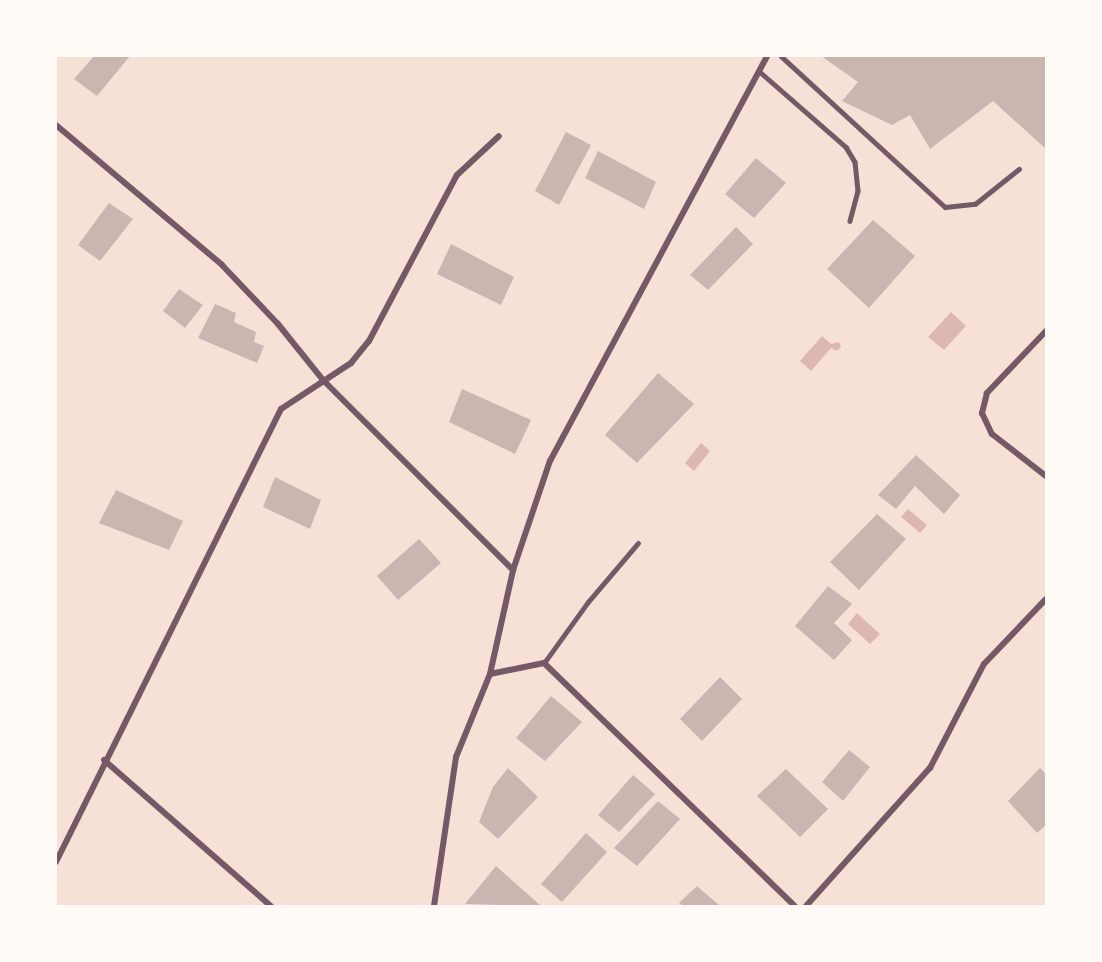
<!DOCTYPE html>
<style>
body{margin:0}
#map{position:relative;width:1102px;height:962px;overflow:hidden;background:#f7e1d7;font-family:"Playfair Display",serif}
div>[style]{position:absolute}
.water>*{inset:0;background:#dcb8b0}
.building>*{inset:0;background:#ccb4b1}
.service>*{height:4.5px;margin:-2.25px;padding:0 2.25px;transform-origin:2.25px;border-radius:2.25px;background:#755966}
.minor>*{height:6px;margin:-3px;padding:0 3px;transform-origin:3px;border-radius:3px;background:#755966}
span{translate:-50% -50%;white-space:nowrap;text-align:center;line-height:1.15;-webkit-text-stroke:4.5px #fffaf5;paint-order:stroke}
.frame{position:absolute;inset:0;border:57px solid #fffaf5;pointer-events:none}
</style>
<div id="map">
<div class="water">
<div style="clip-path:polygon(951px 312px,966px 326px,944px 350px,928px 337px)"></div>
<div style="clip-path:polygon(822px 336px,831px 344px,839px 342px,841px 347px,837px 351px,831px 348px,811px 371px,800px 361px)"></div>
<div style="clip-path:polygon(701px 443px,710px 451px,694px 471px,685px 463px)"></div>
<div style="clip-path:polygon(908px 509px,927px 525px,920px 533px,901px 517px)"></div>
<div style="clip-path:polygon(857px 613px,880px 634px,870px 644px,848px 624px)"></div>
</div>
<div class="building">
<div style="clip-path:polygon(94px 56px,130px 56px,97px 96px,74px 79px)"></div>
<div style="clip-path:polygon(821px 56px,1046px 56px,1046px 149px,993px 101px,930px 149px,910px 115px,892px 125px,842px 101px,858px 82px)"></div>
<div style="clip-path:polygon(566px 132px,591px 145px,559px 205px,535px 191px)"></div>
<div style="clip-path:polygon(598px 151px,656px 182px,644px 209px,585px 178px)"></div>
<div style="clip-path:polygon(756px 158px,786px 183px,754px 218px,725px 194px)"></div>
<div style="clip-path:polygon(109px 203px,133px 219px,100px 261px,78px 245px)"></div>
<div style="clip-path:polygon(873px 220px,915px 256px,869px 308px,827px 269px)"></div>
<div style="clip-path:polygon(736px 227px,753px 244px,708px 290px,690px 275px)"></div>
<div style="clip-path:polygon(451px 244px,514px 277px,501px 305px,437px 274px)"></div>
<div style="clip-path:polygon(179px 289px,203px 305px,185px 328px,163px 311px)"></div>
<div style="clip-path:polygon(215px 304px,236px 313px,234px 322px,256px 332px,254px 342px,264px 346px,257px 363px,198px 338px)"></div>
<div style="clip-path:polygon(658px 373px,694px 404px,637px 463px,605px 435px)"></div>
<div style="clip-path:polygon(462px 389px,531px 420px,515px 454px,449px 422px)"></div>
<div style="clip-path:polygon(916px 455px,960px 495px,944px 514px,915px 486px,896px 509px,878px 495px)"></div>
<div style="clip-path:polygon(275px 477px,321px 500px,310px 529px,263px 507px)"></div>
<div style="clip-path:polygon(116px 490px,183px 521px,169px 550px,99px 523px)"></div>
<div style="clip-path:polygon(877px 514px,906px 539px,859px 590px,830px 562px)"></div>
<div style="clip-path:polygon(419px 539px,441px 563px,398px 600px,377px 576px)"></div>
<div style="clip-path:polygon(828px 586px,852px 604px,834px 623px,852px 640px,834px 660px,795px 626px)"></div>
<div style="clip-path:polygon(720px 677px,742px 699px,702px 741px,680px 719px)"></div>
<div style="clip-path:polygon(551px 696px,582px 722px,545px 761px,516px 738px)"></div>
<div style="clip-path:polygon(849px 750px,870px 767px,843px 801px,822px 782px)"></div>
<div style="clip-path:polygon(508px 768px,538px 797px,498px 839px,479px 822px,493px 787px)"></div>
<div style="clip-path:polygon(1040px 768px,1046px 774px,1046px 825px,1037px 833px,1008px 801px)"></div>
<div style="clip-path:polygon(786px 769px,828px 809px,800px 837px,757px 796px)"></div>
<div style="clip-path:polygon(633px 775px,655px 794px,619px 832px,598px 815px)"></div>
<div style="clip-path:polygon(658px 801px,680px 819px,637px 866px,614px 848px)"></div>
<div style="clip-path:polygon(586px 833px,607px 852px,562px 902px,541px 884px)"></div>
<div style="clip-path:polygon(496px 866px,541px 906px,465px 904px)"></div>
<div style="clip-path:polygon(697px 886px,720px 906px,683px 906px,679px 903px)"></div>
</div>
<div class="service">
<div style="left:781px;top:56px;width:223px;rotate:42.6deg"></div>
<div style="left:945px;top:207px;width:30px;rotate:-6deg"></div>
<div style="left:975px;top:204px;width:56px;rotate:-38.5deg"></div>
<div style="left:759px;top:71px;width:116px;rotate:41.1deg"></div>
<div style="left:846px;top:147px;width:17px;rotate:59deg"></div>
<div style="left:855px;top:162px;width:29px;rotate:84deg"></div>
<div style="left:858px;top:191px;width:31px;rotate:105deg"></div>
<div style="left:544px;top:663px;width:75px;rotate:-54.2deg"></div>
<div style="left:588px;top:602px;width:77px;rotate:-49.7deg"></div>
</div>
<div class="minor">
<div style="left:56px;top:125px;width:217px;rotate:40.1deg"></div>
<div style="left:222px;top:265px;width:81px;rotate:46.5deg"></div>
<div style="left:278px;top:324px;width:72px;rotate:51.2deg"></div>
<div style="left:323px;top:380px;width:269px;rotate:45deg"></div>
<div style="left:1046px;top:331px;width:86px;rotate:133.6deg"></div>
<div style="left:987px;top:393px;width:21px;rotate:104deg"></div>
<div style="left:982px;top:413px;width:23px;rotate:65deg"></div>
<div style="left:992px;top:434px;width:68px;rotate:37.9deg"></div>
<div style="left:490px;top:674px;width:55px;rotate:-11.5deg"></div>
<div style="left:544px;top:663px;width:349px;rotate:44.1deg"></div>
<div style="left:104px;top:760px;width:222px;rotate:41.2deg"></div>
<div style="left:56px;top:862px;width:506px;rotate:-63.59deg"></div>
<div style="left:281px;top:409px;width:84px;rotate:-33.3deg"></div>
<div style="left:351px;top:363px;width:28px;rotate:-51deg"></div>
<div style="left:369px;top:341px;width:188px;rotate:-62.1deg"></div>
<div style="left:457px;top:175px;width:57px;rotate:-42.9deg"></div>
<div style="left:434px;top:906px;width:151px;rotate:-81.6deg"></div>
<div style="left:456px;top:757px;width:90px;rotate:-67.7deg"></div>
<div style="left:490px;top:674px;width:107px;rotate:-77.5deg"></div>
<div style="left:513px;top:570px;width:115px;rotate:-71.3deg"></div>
<div style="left:550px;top:461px;width:459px;rotate:-61.8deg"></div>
<div style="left:806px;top:906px;width:186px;rotate:-48.1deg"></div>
<div style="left:930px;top:768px;width:117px;rotate:-62.6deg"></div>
<div style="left:984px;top:664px;width:90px;rotate:-46.4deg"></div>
</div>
<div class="frame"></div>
</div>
